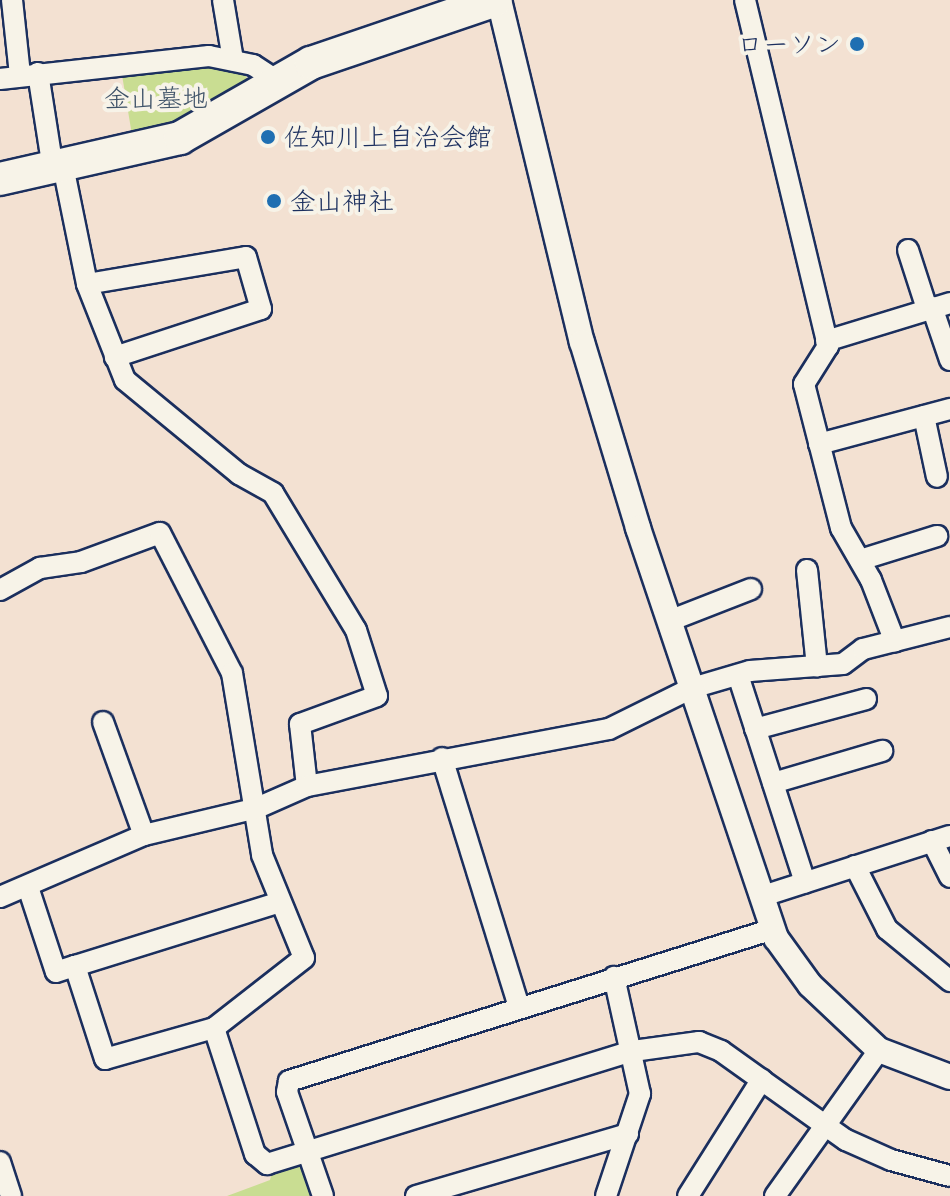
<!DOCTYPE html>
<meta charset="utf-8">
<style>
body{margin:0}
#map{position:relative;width:950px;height:1196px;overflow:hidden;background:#f3e1d2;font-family:"Patrick Hand","Klee One",sans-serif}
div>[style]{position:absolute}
.green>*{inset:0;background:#c9dd92}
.roads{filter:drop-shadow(2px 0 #1b2f5e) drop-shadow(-2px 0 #1b2f5e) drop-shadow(0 2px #1b2f5e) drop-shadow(0 -2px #1b2f5e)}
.minor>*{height:20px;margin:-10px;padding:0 10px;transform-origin:10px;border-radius:10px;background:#f7f3e8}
.tertiary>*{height:24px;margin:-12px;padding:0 12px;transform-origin:12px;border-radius:12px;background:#f7f3e8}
.primary>*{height:32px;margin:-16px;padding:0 16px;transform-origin:16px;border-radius:16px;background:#f7f3e8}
.dots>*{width:22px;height:22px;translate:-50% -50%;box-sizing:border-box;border:4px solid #f7f3e8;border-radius:50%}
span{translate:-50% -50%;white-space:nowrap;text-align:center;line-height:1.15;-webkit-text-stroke:8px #f7f3e8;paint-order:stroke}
.poi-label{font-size:26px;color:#1b2f5e}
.right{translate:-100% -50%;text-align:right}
.left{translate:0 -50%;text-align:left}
.park-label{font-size:26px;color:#3e5268}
</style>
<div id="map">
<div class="green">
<div style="clip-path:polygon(222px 66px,244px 71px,249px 84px,195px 113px,132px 135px,122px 75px)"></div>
<div style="clip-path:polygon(296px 1164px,304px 1168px,312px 1196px,227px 1196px,270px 1180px,272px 1172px)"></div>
</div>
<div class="roads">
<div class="minor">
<div style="left:12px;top:0;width:75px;rotate:83.9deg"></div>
<div style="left:223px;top:0;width:61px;rotate:80.5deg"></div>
<div style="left:745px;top:0;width:356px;rotate:76.5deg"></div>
<div style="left:828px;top:346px;width:45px;rotate:122.3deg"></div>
<div style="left:804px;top:384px;width:149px;rotate:75.6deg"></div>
<div style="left:841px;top:528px;width:60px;rotate:60deg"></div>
<div style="left:871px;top:580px;width:66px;rotate:68.8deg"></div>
<div style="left:38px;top:73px;width:97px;rotate:81.1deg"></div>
<div style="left:0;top:79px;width:210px;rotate:-6.3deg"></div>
<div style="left:209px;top:56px;width:45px;rotate:11.6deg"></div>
<div style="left:253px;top:65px;width:31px;rotate:33deg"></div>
<div style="left:63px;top:166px;width:120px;rotate:78.5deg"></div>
<div style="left:87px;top:284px;width:103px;rotate:68.4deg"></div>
<div style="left:125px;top:380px;width:148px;rotate:39.5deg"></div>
<div style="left:239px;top:474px;width:39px;rotate:29deg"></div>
<div style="left:273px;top:493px;width:160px;rotate:58.8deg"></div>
<div style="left:356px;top:630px;width:69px;rotate:72.3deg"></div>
<div style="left:377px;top:696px;width:82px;rotate:160deg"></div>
<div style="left:300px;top:724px;width:62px;rotate:83.6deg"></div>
<div style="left:908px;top:250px;width:62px;rotate:72.1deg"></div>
<div style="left:87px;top:284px;width:161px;rotate:-9.6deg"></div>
<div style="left:246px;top:257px;width:54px;rotate:73.9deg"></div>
<div style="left:261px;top:309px;width:154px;rotate:161.8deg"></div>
<div style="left:932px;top:307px;width:56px;rotate:71.2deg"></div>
<div style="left:826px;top:341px;width:130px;rotate:-17deg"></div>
<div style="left:924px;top:416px;width:62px;rotate:78deg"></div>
<div style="left:819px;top:444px;width:136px;rotate:-15deg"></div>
<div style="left:860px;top:560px;width:81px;rotate:-17.3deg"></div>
<div style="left:807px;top:570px;width:97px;rotate:84.1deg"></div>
<div style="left:0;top:590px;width:46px;rotate:-28.8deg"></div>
<div style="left:40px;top:568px;width:41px;rotate:-8.3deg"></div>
<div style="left:81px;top:562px;width:84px;rotate:-20.2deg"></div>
<div style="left:160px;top:533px;width:157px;rotate:62.8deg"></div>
<div style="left:232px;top:673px;width:184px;rotate:80.6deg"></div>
<div style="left:262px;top:855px;width:111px;rotate:67.8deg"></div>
<div style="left:304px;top:958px;width:114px;rotate:142.1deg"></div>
<div style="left:214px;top:1028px;width:133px;rotate:72deg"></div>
<div style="left:255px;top:1154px;width:16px;rotate:40deg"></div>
<div style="left:267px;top:1164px;width:383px;rotate:-17.2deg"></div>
<div style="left:633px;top:1051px;width:67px;rotate:-7.8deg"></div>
<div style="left:699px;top:1042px;width:24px;rotate:22deg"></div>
<div style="left:721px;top:1051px;width:153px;rotate:35.5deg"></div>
<div style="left:846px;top:1140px;width:49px;rotate:24deg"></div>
<div style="left:891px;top:1160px;width:61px;rotate:15.2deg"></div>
<div style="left:669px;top:621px;width:88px;rotate:-21.3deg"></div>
<div style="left:738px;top:675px;width:218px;rotate:72.1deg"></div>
<div style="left:103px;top:722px;width:120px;rotate:70.1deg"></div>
<div style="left:755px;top:729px;width:115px;rotate:-15.1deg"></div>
<div style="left:442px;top:758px;width:260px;rotate:72.8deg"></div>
<div style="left:773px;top:783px;width:114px;rotate:-16.4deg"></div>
<div style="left:932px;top:841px;width:40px;rotate:63.4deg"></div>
<div style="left:855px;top:866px;width:71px;rotate:63.1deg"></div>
<div style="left:887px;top:929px;width:82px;rotate:39.5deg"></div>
<div style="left:28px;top:887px;width:89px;rotate:71.8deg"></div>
<div style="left:56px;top:972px;width:20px;rotate:-18deg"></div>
<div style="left:763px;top:896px;width:196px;rotate:-17.8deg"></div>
<div style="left:0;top:897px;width:157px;rotate:-23.3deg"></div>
<div style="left:144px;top:835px;width:116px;rotate:-13.4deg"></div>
<div style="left:257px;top:808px;width:55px;rotate:-23.7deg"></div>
<div style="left:307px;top:786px;width:307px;rotate:-10.7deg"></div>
<div style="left:609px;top:729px;width:93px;rotate:-26.3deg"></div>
<div style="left:692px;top:688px;width:60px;rotate:-16.3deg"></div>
<div style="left:750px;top:671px;width:93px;rotate:-4.3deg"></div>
<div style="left:843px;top:664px;width:25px;rotate:-37deg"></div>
<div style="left:863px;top:649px;width:90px;rotate:-14.2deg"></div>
<div style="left:214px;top:1028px;width:113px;rotate:164.1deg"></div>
<div style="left:105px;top:1059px;width:98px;rotate:-107.9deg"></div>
<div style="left:75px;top:966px;width:215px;rotate:-17.3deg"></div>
<div style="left:0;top:1162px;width:36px;rotate:72deg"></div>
<div style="left:323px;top:1196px;width:110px;rotate:-109.1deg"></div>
<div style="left:287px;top:1092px;width:11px;rotate:-80deg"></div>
<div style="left:289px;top:1081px;width:507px;rotate:-17.43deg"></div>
<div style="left:416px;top:1196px;width:221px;rotate:-16.3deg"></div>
<div style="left:606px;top:1196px;width:108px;rotate:-71.6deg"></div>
<div style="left:640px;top:1094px;width:120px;rotate:-102.5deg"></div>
<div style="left:688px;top:1196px;width:138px;rotate:-57.7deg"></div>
<div style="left:775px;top:1196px;width:179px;rotate:-54.5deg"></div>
</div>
<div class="tertiary">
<div style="left:499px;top:0;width:352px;rotate:76.4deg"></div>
<div style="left:582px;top:342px;width:194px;rotate:73.2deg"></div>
<div style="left:638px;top:528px;width:433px;rotate:71.4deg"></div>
<div style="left:776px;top:938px;width:58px;rotate:54.1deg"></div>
<div style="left:810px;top:985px;width:95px;rotate:43.3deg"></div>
<div style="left:879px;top:1050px;width:76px;rotate:20.8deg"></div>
</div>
<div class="primary">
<div style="left:0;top:179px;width:185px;rotate:-12.8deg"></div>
<div style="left:180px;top:138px;width:151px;rotate:-29.8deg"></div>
<div style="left:311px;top:63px;width:195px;rotate:-18.8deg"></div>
</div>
</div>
<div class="dots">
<div style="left:857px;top:44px;background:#1f6fb2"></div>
<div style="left:268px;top:137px;background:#1f6fb2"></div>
<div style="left:274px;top:201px;background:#1f6fb2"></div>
</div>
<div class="poi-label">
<span class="right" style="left:841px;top:44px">ローソン</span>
<span class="left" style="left:284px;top:137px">佐知川上自治会館</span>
<span class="left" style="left:290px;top:201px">金山神社</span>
</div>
<div class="park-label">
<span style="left:156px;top:98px">金山墓地</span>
</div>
</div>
